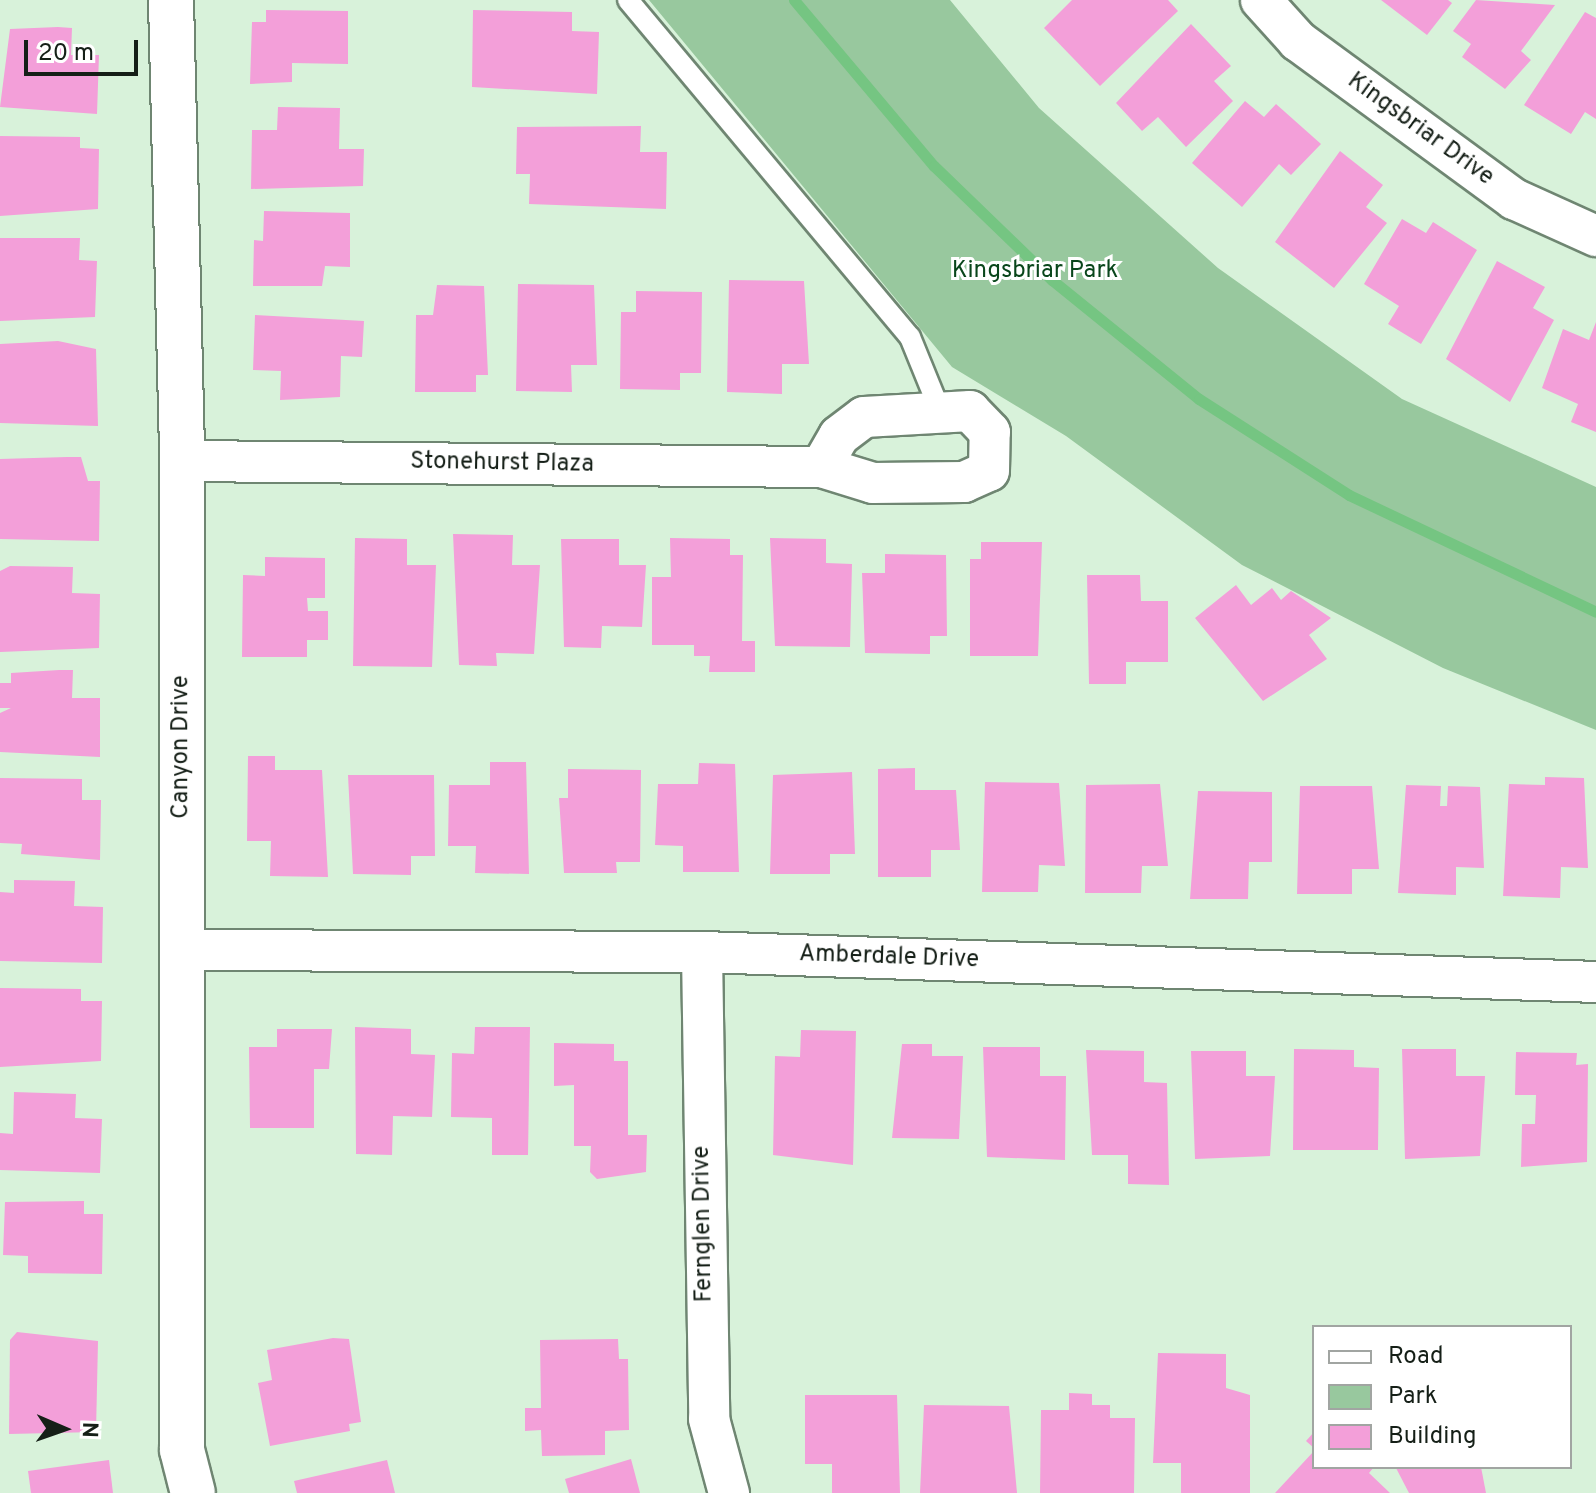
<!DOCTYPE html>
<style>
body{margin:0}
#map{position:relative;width:1596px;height:1493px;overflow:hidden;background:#d8f2da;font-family:Overpass,sans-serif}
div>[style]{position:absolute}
.green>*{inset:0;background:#98c89e}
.stream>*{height:11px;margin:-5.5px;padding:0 5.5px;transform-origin:5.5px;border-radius:5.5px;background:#75c582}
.building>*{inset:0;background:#f39fd9}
.roads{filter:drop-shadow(2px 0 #6f8672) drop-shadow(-2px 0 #6f8672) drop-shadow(0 2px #6f8672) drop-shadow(0 -2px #6f8672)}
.lane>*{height:20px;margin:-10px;padding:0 10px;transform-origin:10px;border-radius:10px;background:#fff}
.street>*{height:40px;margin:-20px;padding:0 20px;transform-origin:20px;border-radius:20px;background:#fff}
.secondary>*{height:44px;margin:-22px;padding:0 22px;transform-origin:22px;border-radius:22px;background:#fff}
span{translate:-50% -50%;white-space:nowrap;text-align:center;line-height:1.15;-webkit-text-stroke:6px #fff;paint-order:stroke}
.street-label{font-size:24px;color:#151f17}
.park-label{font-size:24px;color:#09461b}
.legend{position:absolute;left:1312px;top:1325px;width:260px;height:144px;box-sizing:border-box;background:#fff;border:2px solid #a1a5a2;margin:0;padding:10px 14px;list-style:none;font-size:24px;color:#151f17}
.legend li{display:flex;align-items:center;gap:16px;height:40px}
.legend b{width:40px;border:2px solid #a1a5a2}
.north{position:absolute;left:24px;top:1389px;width:80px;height:80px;-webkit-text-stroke:6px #fff;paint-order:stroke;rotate:92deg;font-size:22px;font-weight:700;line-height:32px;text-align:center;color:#151f17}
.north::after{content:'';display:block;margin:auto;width:28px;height:36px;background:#151f17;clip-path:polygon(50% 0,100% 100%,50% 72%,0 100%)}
.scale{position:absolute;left:24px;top:40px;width:114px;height:36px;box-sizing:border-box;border:4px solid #151f17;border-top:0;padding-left:10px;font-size:24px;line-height:28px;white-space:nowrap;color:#151f17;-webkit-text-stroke:6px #fff;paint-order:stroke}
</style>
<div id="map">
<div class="green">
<div style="clip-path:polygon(649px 0,950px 0,1039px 108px,1218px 268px,1402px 399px,1596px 487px,1596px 730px,1443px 668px,1242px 565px,1066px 436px,952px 367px)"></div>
</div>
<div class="stream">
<div style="left:794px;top:0;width:217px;rotate:49.9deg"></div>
<div style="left:934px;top:166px;width:164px;rotate:44deg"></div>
<div style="left:1052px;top:280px;width:189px;rotate:39deg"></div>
<div style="left:1199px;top:399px;width:178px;rotate:32.6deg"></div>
<div style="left:1349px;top:495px;width:273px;rotate:25.3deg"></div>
</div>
<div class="building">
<div style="clip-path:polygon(1072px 0,1168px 0,1178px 11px,1100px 86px,1044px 28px)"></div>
<div style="clip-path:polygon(1381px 0,1448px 0,1452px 3px,1427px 35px)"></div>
<div style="clip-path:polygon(1476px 0,1555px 5px,1521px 51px,1531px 60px,1505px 89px,1462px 57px,1471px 44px,1453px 31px)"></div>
<div style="clip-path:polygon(266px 10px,348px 11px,348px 64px,292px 63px,292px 82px,250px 84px,252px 22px,266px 22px)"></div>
<div style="clip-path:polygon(473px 10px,572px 12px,572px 31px,599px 32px,597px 94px,472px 87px)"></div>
<div style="clip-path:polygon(1585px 12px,1596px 18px,1596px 119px,1585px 112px,1571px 134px,1524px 105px)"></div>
<div style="clip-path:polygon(1191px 24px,1231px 66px,1214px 81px,1233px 101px,1186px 147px,1158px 117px,1142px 131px,1116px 103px)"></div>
<div style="clip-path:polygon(58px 27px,72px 28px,71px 55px,99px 55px,97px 114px,0 107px,10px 29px)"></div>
<div style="clip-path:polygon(1245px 101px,1264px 117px,1276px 104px,1321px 144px,1291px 175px,1279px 164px,1242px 207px,1192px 163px)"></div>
<div style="clip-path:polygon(278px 107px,340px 108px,339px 149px,364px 149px,363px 186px,251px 189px,252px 130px,277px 130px)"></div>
<div style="clip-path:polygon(641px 126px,640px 152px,667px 152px,666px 209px,529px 204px,530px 174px,516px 174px,517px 127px)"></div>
<div style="clip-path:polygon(0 136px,80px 137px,80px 148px,99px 149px,98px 209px,0 216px)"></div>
<div style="clip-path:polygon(1340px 151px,1383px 185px,1366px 207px,1387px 223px,1334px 288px,1275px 242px)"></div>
<div style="clip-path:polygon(264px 211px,350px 213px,350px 267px,325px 266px,322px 286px,253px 286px,254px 240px,263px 241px)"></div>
<div style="clip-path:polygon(1402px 219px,1426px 233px,1433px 222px,1477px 250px,1421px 344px,1388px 324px,1399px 306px,1364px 284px)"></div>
<div style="clip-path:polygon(0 238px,80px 238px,79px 260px,97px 261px,95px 317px,0 321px)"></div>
<div style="clip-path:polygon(1497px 261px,1545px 287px,1533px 308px,1554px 320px,1510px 402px,1446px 359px)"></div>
<div style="clip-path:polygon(729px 280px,804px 281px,809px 364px,782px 364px,782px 394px,727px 392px)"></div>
<div style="clip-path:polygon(518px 284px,594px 285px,597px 365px,571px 365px,572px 392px,516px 391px)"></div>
<div style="clip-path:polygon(437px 285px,484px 286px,488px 375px,476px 375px,476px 392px,415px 392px,416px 315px,433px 315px)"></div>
<div style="clip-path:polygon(636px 291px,702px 292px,701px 373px,680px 373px,680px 390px,620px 389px,621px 312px,636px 312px)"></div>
<div style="clip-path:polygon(255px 315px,364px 321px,362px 357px,341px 356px,340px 397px,280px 400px,281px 371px,253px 370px)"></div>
<div style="clip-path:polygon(1596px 322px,1596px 432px,1571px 422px,1578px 404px,1542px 388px,1563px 329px,1589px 340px)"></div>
<div style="clip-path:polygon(58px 341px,96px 349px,98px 426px,0 423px,0 344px)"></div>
<div style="clip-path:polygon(67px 457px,81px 457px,88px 481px,100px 481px,99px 541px,0 539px,0 459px)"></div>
<div style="clip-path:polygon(453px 534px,513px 535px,512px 565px,540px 565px,534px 654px,496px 653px,497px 666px,459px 665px)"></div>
<div style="clip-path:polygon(355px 538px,407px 539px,407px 565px,436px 565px,432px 667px,353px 666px)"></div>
<div style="clip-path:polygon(670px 538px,730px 539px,730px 555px,743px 555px,742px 641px,755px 641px,755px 672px,709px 672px,710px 656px,694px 656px,694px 645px,652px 645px,652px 577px,671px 577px)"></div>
<div style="clip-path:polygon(770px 538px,826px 539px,826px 563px,852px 564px,850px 647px,775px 646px)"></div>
<div style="clip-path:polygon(561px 539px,619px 539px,619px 565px,646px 565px,642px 627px,602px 626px,601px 648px,564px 647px)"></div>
<div style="clip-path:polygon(981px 542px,1042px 542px,1038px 656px,970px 656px,970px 559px,981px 559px)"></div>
<div style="clip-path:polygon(885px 554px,946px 555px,947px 636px,930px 636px,930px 654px,865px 653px,862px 573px,885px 573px)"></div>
<div style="clip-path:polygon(265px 557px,325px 558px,325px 598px,307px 598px,308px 611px,328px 611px,328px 640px,307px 640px,307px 657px,242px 657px,243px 575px,265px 576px)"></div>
<div style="clip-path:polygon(10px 566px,73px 567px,72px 593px,100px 594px,99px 648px,0 652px,0 571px)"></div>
<div style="clip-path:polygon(1087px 575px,1140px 575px,1141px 601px,1168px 601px,1168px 662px,1126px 662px,1126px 684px,1089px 684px)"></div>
<div style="clip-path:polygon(1236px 585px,1251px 605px,1272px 588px,1281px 600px,1291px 591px,1331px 618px,1309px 635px,1327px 659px,1263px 701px,1195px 618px)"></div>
<div style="clip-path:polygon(59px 670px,73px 670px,72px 698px,100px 698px,100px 757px,0 752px,0 713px,11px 708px,0 708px,0 683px,11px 683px,11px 673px)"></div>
<div style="clip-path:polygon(248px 756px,275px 756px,275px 770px,322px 770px,328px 877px,270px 876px,271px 841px,247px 841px)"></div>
<div style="clip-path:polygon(490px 762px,526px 762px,529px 874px,475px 873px,476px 846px,448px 846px,449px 785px,490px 785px)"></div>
<div style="clip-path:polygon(699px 763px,735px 764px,739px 872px,683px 872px,683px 846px,655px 845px,658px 784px,698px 784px)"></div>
<div style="clip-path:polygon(915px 768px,915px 790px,956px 790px,960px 850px,931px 850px,931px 877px,878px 877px,878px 769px)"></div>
<div style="clip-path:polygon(568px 769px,641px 770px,640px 862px,616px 862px,617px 873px,564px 873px,559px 798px,568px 798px)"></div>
<div style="clip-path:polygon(852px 772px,855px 854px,830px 854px,830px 874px,770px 874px,773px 775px)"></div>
<div style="clip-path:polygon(348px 775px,434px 775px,435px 856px,411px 856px,411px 875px,353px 874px)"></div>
<div style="clip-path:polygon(1545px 777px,1584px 778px,1588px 868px,1561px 867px,1560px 898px,1503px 896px,1509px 784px,1545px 785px)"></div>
<div style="clip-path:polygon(0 778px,82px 779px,82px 800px,101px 800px,100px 860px,21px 854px,22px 844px,0 843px)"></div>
<div style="clip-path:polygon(985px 782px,1059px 783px,1065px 866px,1039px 865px,1038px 892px,982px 892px)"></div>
<div style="clip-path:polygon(1160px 784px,1168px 866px,1142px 866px,1141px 893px,1085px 893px,1086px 785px)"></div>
<div style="clip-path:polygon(1406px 785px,1441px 786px,1440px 806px,1447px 806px,1448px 786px,1480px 787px,1484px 868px,1456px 867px,1456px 895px,1398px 893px)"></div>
<div style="clip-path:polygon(1300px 786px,1372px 786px,1379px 869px,1352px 869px,1352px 894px,1297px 894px)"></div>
<div style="clip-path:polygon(1198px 791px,1272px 792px,1272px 862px,1249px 862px,1248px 899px,1190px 899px)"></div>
<div style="clip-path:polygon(14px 880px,75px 881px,74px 906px,103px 907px,102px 963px,0 961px,0 892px,14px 893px)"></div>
<div style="clip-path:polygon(0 988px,81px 989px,81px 1001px,102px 1001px,101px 1061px,0 1067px)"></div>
<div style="clip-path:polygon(355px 1027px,411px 1029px,411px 1054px,435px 1055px,432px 1117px,393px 1116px,392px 1155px,356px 1154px)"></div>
<div style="clip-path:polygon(475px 1027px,530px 1027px,528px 1155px,492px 1155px,492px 1118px,451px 1117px,452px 1053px,474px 1054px)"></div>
<div style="clip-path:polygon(277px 1029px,332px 1029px,329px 1069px,314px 1069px,314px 1128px,250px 1128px,249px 1047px,277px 1047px)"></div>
<div style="clip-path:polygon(801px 1030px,856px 1031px,853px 1165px,773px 1155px,775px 1056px,800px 1057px)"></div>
<div style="clip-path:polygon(554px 1043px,614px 1044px,614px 1061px,628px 1061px,628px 1135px,647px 1135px,646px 1172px,597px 1179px,590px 1172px,591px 1146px,574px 1146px,574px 1085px,554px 1086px)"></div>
<div style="clip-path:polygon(902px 1044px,932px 1044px,932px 1056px,963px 1056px,959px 1139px,892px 1138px)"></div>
<div style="clip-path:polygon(983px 1047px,1040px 1047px,1040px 1076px,1066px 1076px,1065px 1160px,987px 1157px)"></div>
<div style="clip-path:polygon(1294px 1049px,1354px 1050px,1354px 1067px,1379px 1068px,1378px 1150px,1293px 1150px)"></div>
<div style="clip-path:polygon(1402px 1049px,1456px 1049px,1456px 1076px,1485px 1076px,1480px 1156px,1405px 1159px)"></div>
<div style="clip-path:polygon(1086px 1050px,1144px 1051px,1144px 1082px,1167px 1083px,1169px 1185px,1128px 1184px,1128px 1155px,1092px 1155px)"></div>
<div style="clip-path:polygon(1191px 1051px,1246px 1051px,1246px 1076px,1275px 1076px,1270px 1156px,1195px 1159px)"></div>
<div style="clip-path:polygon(1516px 1052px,1577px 1053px,1576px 1065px,1588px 1064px,1587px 1162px,1521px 1167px,1522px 1124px,1535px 1124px,1536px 1095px,1515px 1095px)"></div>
<div style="clip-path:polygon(14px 1092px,76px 1094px,75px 1118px,102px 1119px,100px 1173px,0 1170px,0 1133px,13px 1134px)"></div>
<div style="clip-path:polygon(84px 1201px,84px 1214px,103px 1214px,102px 1274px,28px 1273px,28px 1256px,3px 1255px,5px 1202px)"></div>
<div style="clip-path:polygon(17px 1332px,98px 1341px,96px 1432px,9px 1434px,10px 1340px)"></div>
<div style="clip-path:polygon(333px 1338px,349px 1339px,361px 1422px,349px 1424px,350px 1431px,270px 1446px,258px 1383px,272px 1380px,267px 1350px)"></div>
<div style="clip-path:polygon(618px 1339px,619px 1359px,628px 1359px,629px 1430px,605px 1431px,605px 1455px,542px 1456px,541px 1430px,525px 1431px,525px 1408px,541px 1408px,540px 1340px)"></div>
<div style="clip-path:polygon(1158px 1353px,1226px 1354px,1226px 1388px,1250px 1395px,1250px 1493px,1181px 1493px,1181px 1463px,1153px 1463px)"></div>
<div style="clip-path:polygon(1069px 1393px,1092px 1394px,1092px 1405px,1110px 1405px,1110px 1418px,1135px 1418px,1134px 1493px,1040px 1493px,1041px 1410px,1069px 1410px)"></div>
<div style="clip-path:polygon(805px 1395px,897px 1395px,900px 1493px,832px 1493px,832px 1464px,805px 1464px)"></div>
<div style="clip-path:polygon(924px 1405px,1009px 1406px,1017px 1493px,920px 1493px)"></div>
<div style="clip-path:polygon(1314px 1432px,1314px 1448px,1306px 1441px)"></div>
<div style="clip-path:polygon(1314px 1451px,1314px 1467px,1374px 1467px,1369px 1473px,1390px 1493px,1275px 1493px)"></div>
<div style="clip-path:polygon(631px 1459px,640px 1493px,569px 1493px,565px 1479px)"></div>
<div style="clip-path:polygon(109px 1460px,113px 1493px,31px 1493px,28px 1471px)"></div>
<div style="clip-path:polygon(387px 1460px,395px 1493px,297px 1493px,294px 1481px)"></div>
<div style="clip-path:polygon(1481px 1467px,1486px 1493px,1409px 1493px,1396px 1468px)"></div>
</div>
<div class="roads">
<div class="lane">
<div style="left:628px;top:0;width:439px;rotate:50.1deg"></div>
<div style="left:910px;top:337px;width:82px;rotate:67.8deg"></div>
</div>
<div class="street">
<div style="left:1261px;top:0;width:55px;rotate:47.9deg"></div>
<div style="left:1298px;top:41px;width:268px;rotate:36.2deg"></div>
<div style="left:1514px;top:199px;width:90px;rotate:24.3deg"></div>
<div style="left:182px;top:461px;width:639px;rotate:0.54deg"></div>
<div style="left:821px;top:467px;width:54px;rotate:17.1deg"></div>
<div style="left:873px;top:483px;width:91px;rotate:-0.6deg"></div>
<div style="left:964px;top:482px;width:27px;rotate:-24deg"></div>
<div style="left:989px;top:471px;width:39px;rotate:-89deg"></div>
<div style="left:990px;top:432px;width:29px;rotate:-134deg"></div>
<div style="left:970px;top:411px;width:106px;rotate:176.8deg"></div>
<div style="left:864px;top:417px;width:31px;rotate:143deg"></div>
<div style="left:839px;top:436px;width:36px;rotate:120deg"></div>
<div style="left:181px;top:950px;width:521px;rotate:0.22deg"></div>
<div style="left:702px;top:952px;width:895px;rotate:1.92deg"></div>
<div style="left:702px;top:952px;width:467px;rotate:89.1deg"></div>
<div style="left:709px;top:1419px;width:77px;rotate:74.9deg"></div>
</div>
<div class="secondary">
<div style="left:171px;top:0;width:461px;rotate:88.6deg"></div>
<div style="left:182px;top:461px;width:989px;rotate:90deg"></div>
<div style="left:182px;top:1450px;width:44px;rotate:75.7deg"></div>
</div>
</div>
<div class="street-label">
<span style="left:1420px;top:130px;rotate:36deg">Kingsbriar Drive</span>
<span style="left:502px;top:464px;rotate:1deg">Stonehurst Plaza</span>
<span style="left:182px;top:747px;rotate:-90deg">Canyon Drive</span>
<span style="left:889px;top:958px;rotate:2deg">Amberdale Drive</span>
<span style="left:704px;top:1224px;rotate:-91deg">Fernglen Drive</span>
</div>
<div class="park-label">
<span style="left:1035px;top:272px">Kingsbriar Park</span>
</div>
<ul class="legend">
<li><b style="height:10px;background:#fff"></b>Road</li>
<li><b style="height:22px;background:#98c89e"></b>Park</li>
<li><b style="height:22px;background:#f39fd9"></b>Building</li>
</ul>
<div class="north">N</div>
<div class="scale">20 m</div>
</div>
